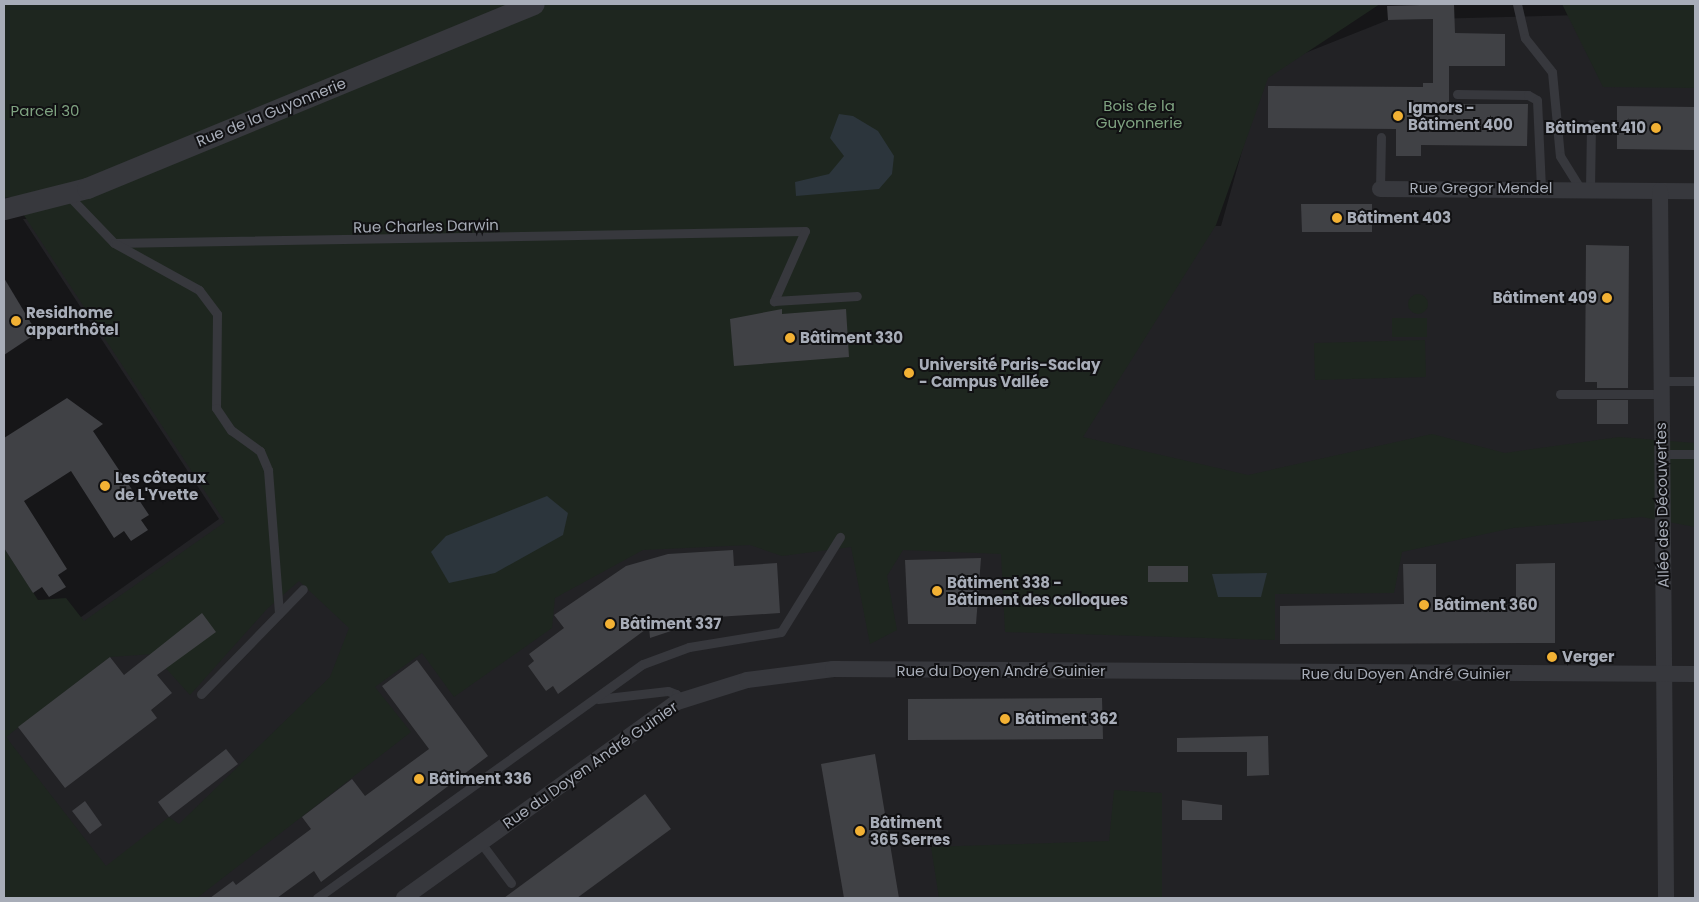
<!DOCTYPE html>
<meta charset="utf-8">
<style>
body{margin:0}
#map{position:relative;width:1699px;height:902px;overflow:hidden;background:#161618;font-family:Poppins,sans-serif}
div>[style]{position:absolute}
.built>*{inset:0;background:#222225}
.green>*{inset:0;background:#1e261f}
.round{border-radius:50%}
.water>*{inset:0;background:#2c353c}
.building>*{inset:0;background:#404145}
.service>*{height:9px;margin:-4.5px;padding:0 4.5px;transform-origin:4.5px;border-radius:4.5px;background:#37383d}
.minor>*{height:16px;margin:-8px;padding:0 8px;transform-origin:8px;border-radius:8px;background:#37383d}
.tertiary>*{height:21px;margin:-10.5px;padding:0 10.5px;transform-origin:10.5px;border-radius:10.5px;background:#37383d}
.dots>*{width:14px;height:14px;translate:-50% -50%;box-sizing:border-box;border:2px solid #111113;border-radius:50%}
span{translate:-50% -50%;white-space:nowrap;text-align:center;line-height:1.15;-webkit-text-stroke:4px #111113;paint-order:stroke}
.park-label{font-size:15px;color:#7fa381}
.poi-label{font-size:15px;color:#a8adb8;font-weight:700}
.left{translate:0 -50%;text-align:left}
.right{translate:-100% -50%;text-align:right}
.street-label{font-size:15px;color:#a8adb8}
.frame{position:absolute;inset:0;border:5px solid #a8adb8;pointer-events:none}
</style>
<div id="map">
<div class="built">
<div style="clip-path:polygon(1695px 12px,1695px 898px,4px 898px,4px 643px,60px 632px,219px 519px,23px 219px,1221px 226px,1265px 69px,1388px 20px)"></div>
</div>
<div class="green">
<div style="clip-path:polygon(evenodd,4px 4px,1380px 4px,1268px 78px,1216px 225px,1083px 437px,1248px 475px,1432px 434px,1505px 453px,1619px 437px,1695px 443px,1695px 527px,1642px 517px,1513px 528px,1402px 552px,1394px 593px,1275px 594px,1275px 640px,1005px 632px,1001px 554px,903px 550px,887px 576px,897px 630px,870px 644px,851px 547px,782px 556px,750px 545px,643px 550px,555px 598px,552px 628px,454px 697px,422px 653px,375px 687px,411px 732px,197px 898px,4px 898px,4px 548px,38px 600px,66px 598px,84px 621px,225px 522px,12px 197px,4px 198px,4px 4px,299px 581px,349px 628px,330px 677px,179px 824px,169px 817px,106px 866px,6px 737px,110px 657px,153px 654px,190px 695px,267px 609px,299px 581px)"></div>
<div style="clip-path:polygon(1562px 4px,1695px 4px,1695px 88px,1603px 87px)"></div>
<div class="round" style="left:1408px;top:294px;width:20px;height:20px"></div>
<div style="clip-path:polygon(1392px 318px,1427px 318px,1427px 337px,1392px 337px)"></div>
<div style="clip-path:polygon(1425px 340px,1426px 377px,1315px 380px,1314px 343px)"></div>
<div style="clip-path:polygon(1114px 790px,1162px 793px,1162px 898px,939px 898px,931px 847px,1109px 841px)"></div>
</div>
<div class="water">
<div style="clip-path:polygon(839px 114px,853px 116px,878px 131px,894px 156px,892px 174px,879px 189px,796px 196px,795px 182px,829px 174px,844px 156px,830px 138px)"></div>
<div style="clip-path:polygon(547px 496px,568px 513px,563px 535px,495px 573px,449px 583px,431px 552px,446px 536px)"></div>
<div style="clip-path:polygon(1267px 573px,1261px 597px,1218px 597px,1212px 574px)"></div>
</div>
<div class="building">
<div style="clip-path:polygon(1454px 4px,1455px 33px,1505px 34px,1505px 66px,1449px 66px,1449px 104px,1528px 104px,1527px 146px,1421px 145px,1421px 156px,1396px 156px,1396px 129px,1268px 128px,1268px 86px,1423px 87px,1423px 83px,1433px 83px,1433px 19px,1388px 20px,1387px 6px)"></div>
<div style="clip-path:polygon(1617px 106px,1695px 107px,1695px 150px,1617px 149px)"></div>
<div style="clip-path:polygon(1301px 204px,1372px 204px,1372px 232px,1302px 232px)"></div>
<div style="clip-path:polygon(1586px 245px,1629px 246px,1628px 388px,1597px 388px,1597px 382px,1585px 382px)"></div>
<div style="clip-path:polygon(4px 278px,37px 333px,4px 355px)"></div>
<div style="clip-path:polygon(782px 309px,782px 314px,846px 309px,849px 357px,734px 366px,730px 319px)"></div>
<div style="clip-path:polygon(67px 398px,103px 424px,93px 431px,149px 515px,141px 520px,148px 530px,131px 541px,124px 531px,114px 538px,71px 471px,24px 501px,67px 569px,58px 575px,66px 587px,49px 597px,42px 587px,33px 593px,4px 548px,4px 438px)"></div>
<div style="clip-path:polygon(1597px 400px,1628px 400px,1628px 424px,1597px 424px)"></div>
<div style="clip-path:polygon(733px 550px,734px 566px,777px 563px,780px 613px,668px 620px,674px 630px,650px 638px,649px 627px,558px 694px,553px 686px,546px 691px,528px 666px,534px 661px,529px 654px,564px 628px,554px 615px,626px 566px,668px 554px)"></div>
<div style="clip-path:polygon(981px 558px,976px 624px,908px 624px,905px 560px)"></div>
<div style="clip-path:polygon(1555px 563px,1555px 643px,1280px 644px,1280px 606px,1404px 604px,1403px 564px,1436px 564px,1436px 604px,1516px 604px,1516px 564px)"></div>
<div style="clip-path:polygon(1148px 566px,1188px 566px,1188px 582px,1148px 582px)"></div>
<div style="clip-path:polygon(202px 613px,216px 632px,157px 675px,172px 693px,151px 710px,157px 718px,65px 788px,18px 727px,110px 657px,124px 675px)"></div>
<div style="clip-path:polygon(417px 660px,488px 756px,321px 882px,314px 871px,277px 898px,210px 898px,233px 881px,236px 885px,311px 829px,302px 817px,352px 779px,365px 796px,429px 749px,382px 686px)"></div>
<div style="clip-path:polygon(1102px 698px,1103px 739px,908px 740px,908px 699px)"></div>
<div style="clip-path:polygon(1268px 736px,1269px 775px,1247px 776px,1247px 752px,1177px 752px,1177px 738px)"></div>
<div style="clip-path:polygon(226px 749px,238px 764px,169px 817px,158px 802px)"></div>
<div style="clip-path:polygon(875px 754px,899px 898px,844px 898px,821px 764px)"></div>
<div style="clip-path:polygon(645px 794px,671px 829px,577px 898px,504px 898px)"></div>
<div style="clip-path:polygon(1182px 800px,1222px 805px,1222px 820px,1182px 820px)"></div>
<div style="clip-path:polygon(85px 801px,102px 825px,90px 834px,72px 811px)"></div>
</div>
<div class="service">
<div style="left:1517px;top:4px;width:35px;rotate:77deg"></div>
<div style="left:1525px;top:38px;width:43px;rotate:51.5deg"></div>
<div style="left:1552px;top:72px;width:84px;rotate:84.6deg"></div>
<div style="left:1560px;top:156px;width:39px;rotate:58deg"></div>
<div style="left:1457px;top:94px;width:71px;rotate:0.8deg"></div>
<div style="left:1528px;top:95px;width:10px;rotate:29deg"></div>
<div style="left:1537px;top:100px;width:88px;rotate:87.4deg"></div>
<div style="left:1380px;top:189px;width:52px;rotate:-88.9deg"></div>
<div style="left:1590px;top:189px;width:65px;rotate:-89.1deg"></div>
<div style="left:68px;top:195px;width:66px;rotate:46.2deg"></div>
<div style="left:114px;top:243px;width:691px;rotate:-0.99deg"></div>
<div style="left:805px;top:231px;width:77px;rotate:113.9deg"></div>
<div style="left:774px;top:301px;width:83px;rotate:-3.4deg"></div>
<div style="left:116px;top:244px;width:95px;rotate:29deg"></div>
<div style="left:199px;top:290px;width:30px;rotate:53deg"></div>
<div style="left:217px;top:314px;width:94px;rotate:90.6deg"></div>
<div style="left:216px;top:408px;width:27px;rotate:56deg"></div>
<div style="left:231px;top:430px;width:36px;rotate:36deg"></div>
<div style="left:260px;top:451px;width:21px;rotate:67deg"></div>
<div style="left:268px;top:470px;width:144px;rotate:85.6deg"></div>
<div style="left:1660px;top:381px;width:35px"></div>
<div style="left:1560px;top:394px;width:100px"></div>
<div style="left:1660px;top:454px;width:35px"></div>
<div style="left:201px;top:694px;width:146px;rotate:-45.8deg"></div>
<div style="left:598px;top:699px;width:70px;rotate:-6.5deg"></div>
<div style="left:668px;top:691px;width:9px;rotate:21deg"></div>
<div style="left:676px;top:694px;width:8px;rotate:83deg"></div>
<div style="left:481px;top:843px;width:50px;rotate:53.1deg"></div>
<div style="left:317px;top:898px;width:401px;rotate:-35.7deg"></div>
<div style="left:643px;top:664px;width:49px;rotate:-20.3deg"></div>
<div style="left:689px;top:647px;width:93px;rotate:-9.3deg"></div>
<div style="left:781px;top:632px;width:112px;rotate:-58.2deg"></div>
</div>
<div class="minor">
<div style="left:1380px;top:189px;width:315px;rotate:0.4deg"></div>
<div style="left:1660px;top:191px;width:707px;rotate:89.51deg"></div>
<div style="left:404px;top:898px;width:336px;rotate:-35.7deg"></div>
<div style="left:677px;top:702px;width:73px;rotate:-17.4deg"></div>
<div style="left:747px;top:680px;width:87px;rotate:-7.3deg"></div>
<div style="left:833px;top:669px;width:862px;rotate:0.33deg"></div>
</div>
<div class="tertiary">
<div style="left:4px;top:209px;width:86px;rotate:-14.2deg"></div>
<div style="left:87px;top:188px;width:483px;rotate:-22.4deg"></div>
</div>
<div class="dots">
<div style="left:1398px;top:116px;background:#f2b134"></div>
<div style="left:1656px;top:128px;background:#f2b134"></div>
<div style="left:1337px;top:218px;background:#f2b134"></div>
<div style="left:1607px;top:298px;background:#f2b134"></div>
<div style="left:16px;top:321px;background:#f2b134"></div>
<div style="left:790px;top:338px;background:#f2b134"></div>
<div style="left:909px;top:373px;background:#f2b134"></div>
<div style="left:105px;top:486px;background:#f2b134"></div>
<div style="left:937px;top:591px;background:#f2b134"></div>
<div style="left:1424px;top:605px;background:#f2b134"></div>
<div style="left:610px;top:624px;background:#f2b134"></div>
<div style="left:1552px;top:657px;background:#f2b134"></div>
<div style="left:1005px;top:719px;background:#f2b134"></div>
<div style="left:419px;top:779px;background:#f2b134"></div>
<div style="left:860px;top:831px;background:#f2b134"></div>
</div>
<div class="park-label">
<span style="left:1139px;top:114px">Bois de la<br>Guyonnerie</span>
<span style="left:45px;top:111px">Parcel 30</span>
</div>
<div class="poi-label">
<span class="left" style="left:1408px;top:116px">Igmors -<br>Bâtiment 400</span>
<span class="right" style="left:1646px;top:128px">Bâtiment 410</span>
<span class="left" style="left:1347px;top:218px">Bâtiment 403</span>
<span class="right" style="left:1597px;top:298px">Bâtiment 409</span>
<span class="left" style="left:26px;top:321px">Residhome<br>apparthôtel</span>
<span class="left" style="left:800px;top:338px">Bâtiment 330</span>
<span class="left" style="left:919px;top:373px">Université Paris-Saclay<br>- Campus Vallée</span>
<span class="left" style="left:115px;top:486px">Les côteaux<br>de L'Yvette</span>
<span class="left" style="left:947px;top:591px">Bâtiment 338 -<br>Bâtiment des colloques</span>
<span class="left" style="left:1434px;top:605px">Bâtiment 360</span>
<span class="left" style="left:620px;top:624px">Bâtiment 337</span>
<span class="left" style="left:1562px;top:657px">Verger</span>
<span class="left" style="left:1015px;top:719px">Bâtiment 362</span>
<span class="left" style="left:429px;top:779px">Bâtiment 336</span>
<span class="left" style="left:870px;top:831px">Bâtiment<br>365 Serres</span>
</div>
<div class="street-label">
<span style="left:271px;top:112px;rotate:-22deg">Rue de la Guyonnerie</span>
<span style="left:1481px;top:188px">Rue Gregor Mendel</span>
<span style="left:426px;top:226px;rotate:-1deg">Rue Charles Darwin</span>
<span style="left:1662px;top:505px;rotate:-91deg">Allée des Découvertes</span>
<span style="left:1001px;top:671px">Rue du Doyen André Guinier</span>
<span style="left:1406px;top:674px">Rue du Doyen André Guinier</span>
<span style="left:590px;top:765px;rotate:-35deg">Rue du Doyen André Guinier</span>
</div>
<div class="frame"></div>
</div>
